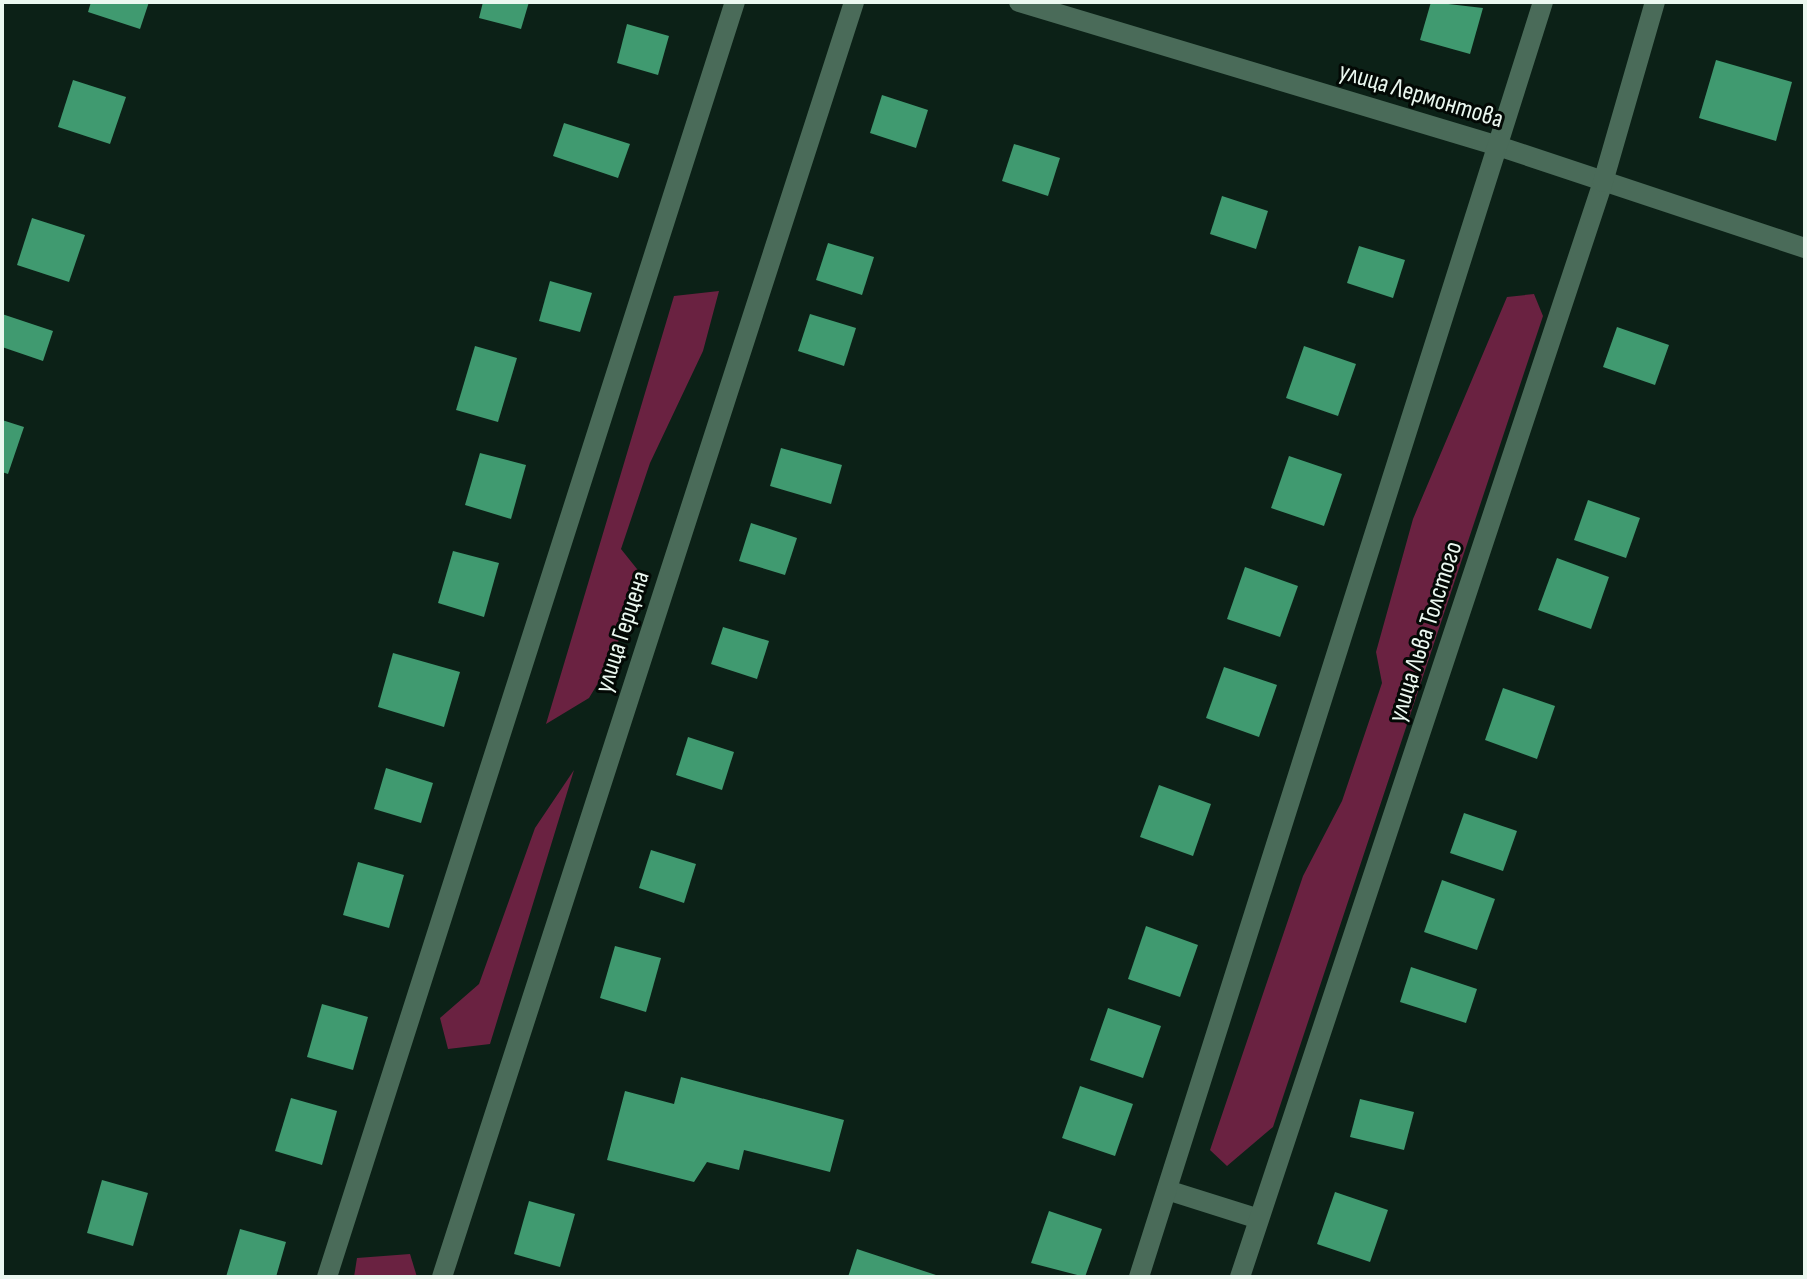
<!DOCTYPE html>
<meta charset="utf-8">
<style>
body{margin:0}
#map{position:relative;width:1807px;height:1279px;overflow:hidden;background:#0c2117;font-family:"Sofia Sans Condensed",sans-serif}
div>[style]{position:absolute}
.forest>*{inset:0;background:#6a2241}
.building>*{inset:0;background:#409a70}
.minor>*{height:20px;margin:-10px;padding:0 10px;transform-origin:10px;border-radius:10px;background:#4a6b59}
span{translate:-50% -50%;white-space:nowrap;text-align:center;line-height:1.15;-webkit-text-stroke:6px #030905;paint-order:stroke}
.street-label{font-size:26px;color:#ebf8f0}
.frame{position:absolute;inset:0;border:4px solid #ebf8f0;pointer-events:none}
</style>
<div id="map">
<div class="forest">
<div style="clip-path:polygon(719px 291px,703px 351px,650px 463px,621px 549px,641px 574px,612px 660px,589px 698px,546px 724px,674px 296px)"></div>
<div style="clip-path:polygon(1534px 294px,1543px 316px,1273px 1127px,1227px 1166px,1210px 1150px,1303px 876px,1342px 801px,1382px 683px,1376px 652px,1413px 519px,1507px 297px)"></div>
<div style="clip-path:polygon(574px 770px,490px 1044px,448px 1049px,440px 1018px,479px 984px,535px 828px)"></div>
<div style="clip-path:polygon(410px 1254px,417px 1277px,354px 1277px,357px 1258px)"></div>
</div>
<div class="building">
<div style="clip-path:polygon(91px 2px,149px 2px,140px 29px,88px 12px)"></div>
<div style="clip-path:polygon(483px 2px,529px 2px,521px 29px,479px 18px)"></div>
<div style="clip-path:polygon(1431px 2px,1483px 8px,1470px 54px,1420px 40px)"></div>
<div style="clip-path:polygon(627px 24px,669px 36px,658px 75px,617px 63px)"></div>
<div style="clip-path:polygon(1716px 60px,1792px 82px,1776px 141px,1699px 118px)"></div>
<div style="clip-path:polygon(73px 80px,126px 97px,110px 144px,58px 127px)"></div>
<div style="clip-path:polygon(882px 95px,928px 110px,916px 148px,870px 133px)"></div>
<div style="clip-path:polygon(564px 123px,630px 144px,618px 178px,553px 156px)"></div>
<div style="clip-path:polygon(1014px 144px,1060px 158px,1048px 196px,1002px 181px)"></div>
<div style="clip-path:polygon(1222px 196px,1268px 211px,1256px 249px,1210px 234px)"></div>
<div style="clip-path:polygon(32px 218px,85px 235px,69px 282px,17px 265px)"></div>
<div style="clip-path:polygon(828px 243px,874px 257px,862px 295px,816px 280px)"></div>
<div style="clip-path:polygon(1359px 246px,1405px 260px,1393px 298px,1347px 283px)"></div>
<div style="clip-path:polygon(550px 281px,592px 293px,580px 332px,539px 321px)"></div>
<div style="clip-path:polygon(2px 314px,53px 331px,43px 361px,2px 347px)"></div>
<div style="clip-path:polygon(810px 314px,856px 328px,844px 366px,798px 351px)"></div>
<div style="clip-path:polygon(1617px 327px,1669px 345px,1655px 385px,1603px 367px)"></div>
<div style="clip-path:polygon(475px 346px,517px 358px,498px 422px,456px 410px)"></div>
<div style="clip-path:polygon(1304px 346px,1356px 364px,1338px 416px,1286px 398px)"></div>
<div style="clip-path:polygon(2px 420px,24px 427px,8px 474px,2px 472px)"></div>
<div style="clip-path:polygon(781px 448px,842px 465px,831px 504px,770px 486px)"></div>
<div style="clip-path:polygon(480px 453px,526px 465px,511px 519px,465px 505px)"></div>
<div style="clip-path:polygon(1289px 456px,1342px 474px,1324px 526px,1271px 508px)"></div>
<div style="clip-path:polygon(1588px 500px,1640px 518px,1626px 558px,1574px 540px)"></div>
<div style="clip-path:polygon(751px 523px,797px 538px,785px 575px,739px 561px)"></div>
<div style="clip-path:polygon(453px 551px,499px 563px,484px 617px,438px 603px)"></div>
<div style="clip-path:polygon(1557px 558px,1609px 577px,1591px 629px,1538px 610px)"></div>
<div style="clip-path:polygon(1245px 567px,1298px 586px,1280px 637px,1227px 619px)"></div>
<div style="clip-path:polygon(723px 627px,769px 641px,757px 679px,711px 664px)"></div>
<div style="clip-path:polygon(393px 653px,460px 672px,444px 727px,378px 707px)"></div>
<div style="clip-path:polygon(1224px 667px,1277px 685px,1259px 737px,1206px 718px)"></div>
<div style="clip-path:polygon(1503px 688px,1555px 706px,1537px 759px,1485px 740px)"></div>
<div style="clip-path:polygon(688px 737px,734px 752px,722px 790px,676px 775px)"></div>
<div style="clip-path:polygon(386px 768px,433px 783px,421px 823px,374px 809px)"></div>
<div style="clip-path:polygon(1159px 785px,1211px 804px,1193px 856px,1140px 837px)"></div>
<div style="clip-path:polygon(1464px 813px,1517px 831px,1503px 871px,1450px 853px)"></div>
<div style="clip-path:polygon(651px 850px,696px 864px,684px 903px,639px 888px)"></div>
<div style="clip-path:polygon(358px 862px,404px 875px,389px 928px,343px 915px)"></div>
<div style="clip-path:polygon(1442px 880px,1495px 899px,1477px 950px,1424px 932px)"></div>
<div style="clip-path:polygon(1146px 926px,1198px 945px,1180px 997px,1128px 979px)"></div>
<div style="clip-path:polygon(615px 946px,661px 958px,646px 1012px,600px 998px)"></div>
<div style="clip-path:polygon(1411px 967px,1477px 989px,1466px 1023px,1400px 1002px)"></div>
<div style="clip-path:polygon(322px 1004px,368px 1017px,353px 1070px,307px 1057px)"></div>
<div style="clip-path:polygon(1108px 1008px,1161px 1026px,1143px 1078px,1090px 1060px)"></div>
<div style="clip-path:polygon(681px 1077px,844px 1120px,830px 1172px,744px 1150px,739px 1170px,707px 1162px,694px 1182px,607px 1160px,625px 1091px,674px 1104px)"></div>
<div style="clip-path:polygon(1080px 1086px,1133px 1104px,1115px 1156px,1062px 1138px)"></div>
<div style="clip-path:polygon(291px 1098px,337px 1111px,322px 1165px,275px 1151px)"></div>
<div style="clip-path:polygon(1360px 1099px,1414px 1112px,1404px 1150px,1350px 1137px)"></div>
<div style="clip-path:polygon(102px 1180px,148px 1193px,133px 1246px,87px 1233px)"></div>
<div style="clip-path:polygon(1335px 1192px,1388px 1210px,1370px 1262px,1317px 1244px)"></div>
<div style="clip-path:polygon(529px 1201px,575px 1214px,560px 1267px,514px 1254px)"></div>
<div style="clip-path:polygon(1049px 1211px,1102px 1229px,1085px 1277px,1031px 1263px)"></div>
<div style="clip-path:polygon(240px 1229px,286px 1242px,276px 1277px,226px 1277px)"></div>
<div style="clip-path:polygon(857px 1249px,939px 1276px,939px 1277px,848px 1277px)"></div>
</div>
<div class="minor">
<div style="left:1019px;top:2px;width:500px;rotate:16.73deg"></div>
<div style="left:1498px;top:146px;width:324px;rotate:18.4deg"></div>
<div style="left:1167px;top:1190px;width:96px;rotate:17.5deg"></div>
<div style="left:327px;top:1277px;width:1339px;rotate:-72.26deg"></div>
<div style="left:442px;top:1277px;width:1340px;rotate:-72.09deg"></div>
<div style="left:1139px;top:1277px;width:1337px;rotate:-72.42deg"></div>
<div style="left:1240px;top:1277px;width:1154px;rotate:-71.66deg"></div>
<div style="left:1603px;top:182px;width:187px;rotate:-73.9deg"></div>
</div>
<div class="street-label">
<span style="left:1421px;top:96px;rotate:17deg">улица Лермонтова</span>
<span style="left:623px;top:632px;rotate:-72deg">улица Герцена</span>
<span style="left:1426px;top:632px;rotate:-72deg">улица Льва Толстого</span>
</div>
<div class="frame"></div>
</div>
